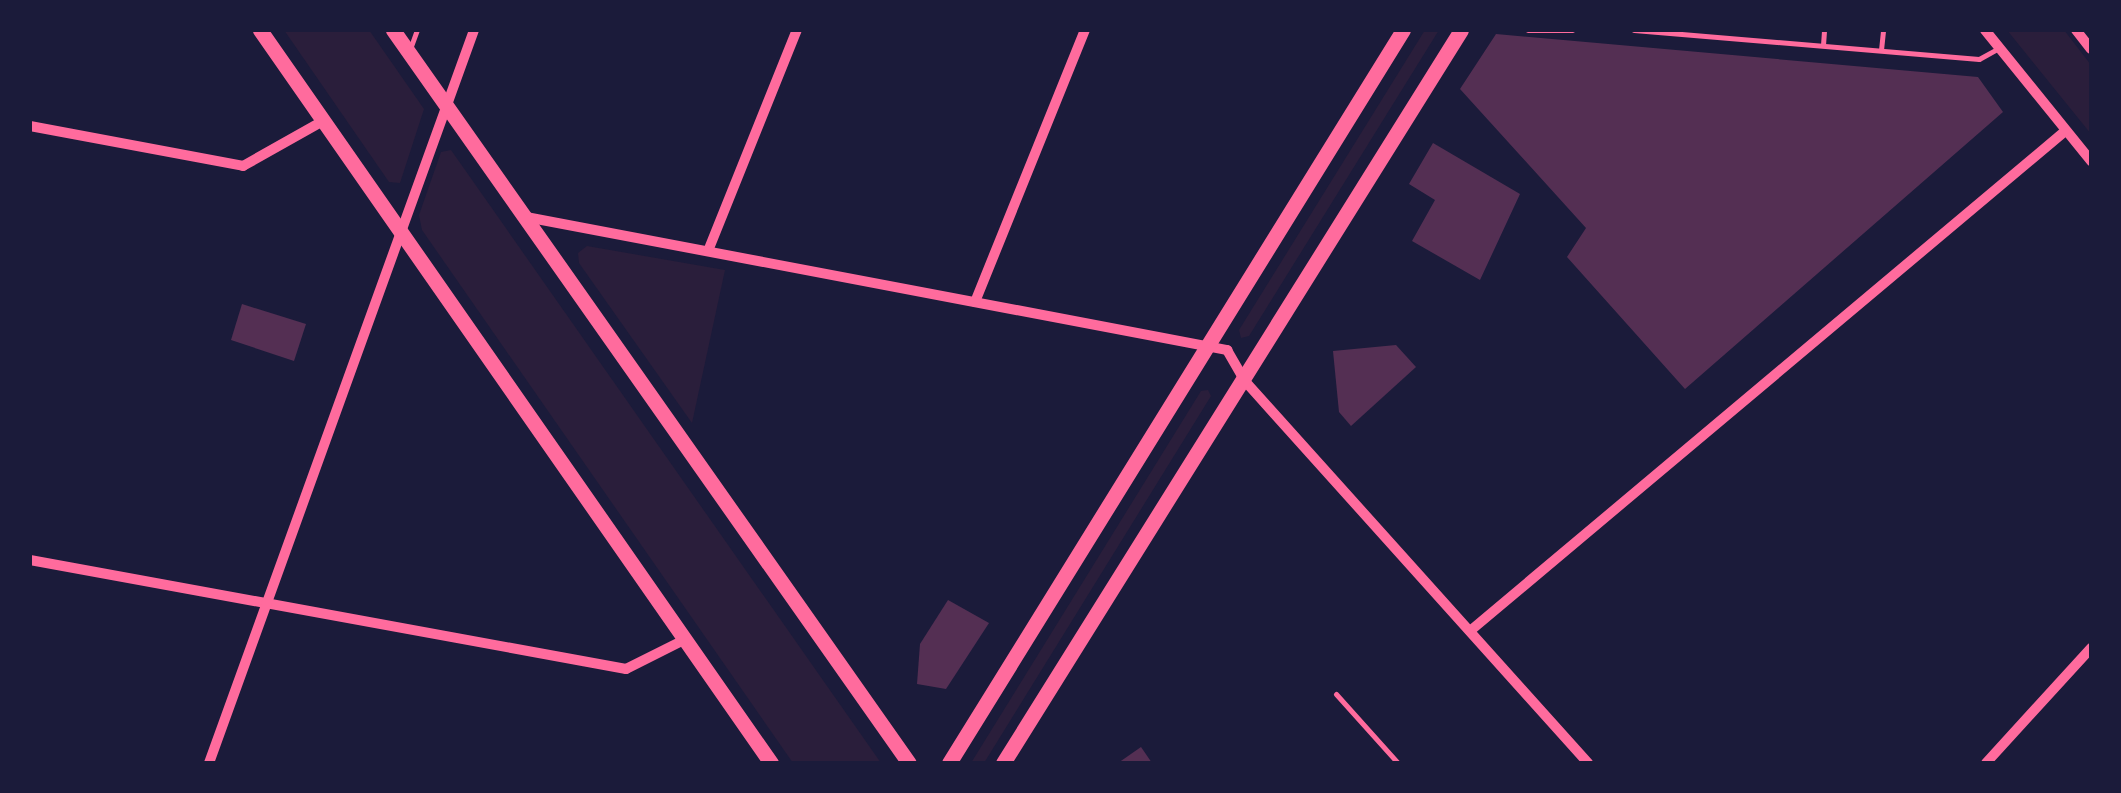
<!DOCTYPE html>
<style>
body{margin:0}
#map{position:relative;width:2121px;height:793px;overflow:hidden;background:#1b1b3a;font-family:Spectral,serif}
div>[style]{position:absolute}
.green>*{inset:0;background:#2a1e3b}
.building>*{inset:0;background:#542f53}
.service>*{height:5px;margin:-2.5px;padding:0 2.5px;transform-origin:2.5px;border-radius:2.5px;background:#ff6b9d}
.minor>*{height:10px;margin:-5px;padding:0 5px;transform-origin:5px;border-radius:5px;background:#ff6b9d}
.primary>*{height:15px;margin:-7.5px;padding:0 7.5px;transform-origin:7.5px;border-radius:7.5px;background:#ff6b9d}
span{translate:-50% -50%;white-space:nowrap;text-align:center;line-height:1.15;-webkit-text-stroke:8px #1b1b3a;paint-order:stroke}
.frame{position:absolute;inset:0;border:32px solid #1b1b3a;pointer-events:none}
</style>
<div id="map">
<div class="green">
<div style="clip-path:polygon(284px 30px,369px 30px,424px 109px,400px 183px,389px 182px)"></div>
<div style="clip-path:polygon(1425px 30px,1439px 30px,1249px 336px,1241px 338px,1239px 330px)"></div>
<div style="clip-path:polygon(2007px 30px,2064px 30px,2091px 65px,2091px 134px)"></div>
<div style="clip-path:polygon(451px 150px,881px 763px,793px 763px,422px 230px,419px 215px,441px 152px)"></div>
<div style="clip-path:polygon(587px 246px,725px 270px,692px 423px,579px 263px,578px 253px)"></div>
<div style="clip-path:polygon(1208px 390px,1211px 396px,984px 763px,971px 763px,1201px 391px)"></div>
</div>
<div class="building">
<div style="clip-path:polygon(1496px 34px,1978px 77px,2003px 112px,1685px 389px,1567px 257px,1586px 228px,1460px 89px)"></div>
<div style="clip-path:polygon(1433px 143px,1520px 194px,1480px 280px,1412px 241px,1435px 200px,1409px 184px)"></div>
<div style="clip-path:polygon(242px 304px,306px 324px,294px 361px,231px 340px)"></div>
<div style="clip-path:polygon(1396px 345px,1416px 367px,1351px 426px,1339px 412px,1333px 351px)"></div>
<div style="clip-path:polygon(948px 600px,989px 623px,946px 689px,917px 684px,920px 644px)"></div>
<div style="clip-path:polygon(1141px 747px,1152px 763px,1118px 763px)"></div>
</div>
<div class="service">
<div style="left:1528px;top:30px;width:44px"></div>
<div style="left:1634px;top:30px;width:346px;rotate:4.8deg"></div>
<div style="left:1979px;top:59px;width:21px;rotate:-29deg"></div>
<div style="left:1823px;top:45px;width:15px;rotate:-86deg"></div>
<div style="left:410px;top:49px;width:20px;rotate:-70deg"></div>
<div style="left:1881px;top:50px;width:20px;rotate:-84deg"></div>
<div style="left:1336px;top:694px;width:93px;rotate:48.1deg"></div>
</div>
<div class="minor">
<div style="left:1985px;top:30px;width:169px;rotate:51deg"></div>
<div style="left:2076px;top:30px;width:24px;rotate:52deg"></div>
<div style="left:30px;top:126px;width:217px;rotate:10.6deg"></div>
<div style="left:243px;top:166px;width:92px;rotate:-29.4deg"></div>
<div style="left:526px;top:217px;width:714px;rotate:10.74deg"></div>
<div style="left:1227px;top:350px;width:34px;rotate:60deg"></div>
<div style="left:1244px;top:380px;width:515px;rotate:48.07deg"></div>
<div style="left:708px;top:251px;width:238px;rotate:-68.1deg"></div>
<div style="left:975px;top:302px;width:293px;rotate:-68deg"></div>
<div style="left:30px;top:560px;width:606px;rotate:10.36deg"></div>
<div style="left:626px;top:669px;width:65px;rotate:-26.6deg"></div>
<div style="left:1470px;top:631px;width:776px;rotate:-40.03deg"></div>
<div style="left:209px;top:763px;width:779px;rotate:-70.12deg"></div>
<div style="left:1986px;top:763px;width:156px;rotate:-47.6deg"></div>
</div>
<div class="primary">
<div style="left:260px;top:30px;width:894px;rotate:55.12deg"></div>
<div style="left:393px;top:30px;width:896px;rotate:54.86deg"></div>
<div style="left:949px;top:763px;width:862px;rotate:-58.23deg"></div>
<div style="left:1003px;top:763px;width:864px;rotate:-58deg"></div>
</div>
<div class="frame"></div>
</div>
